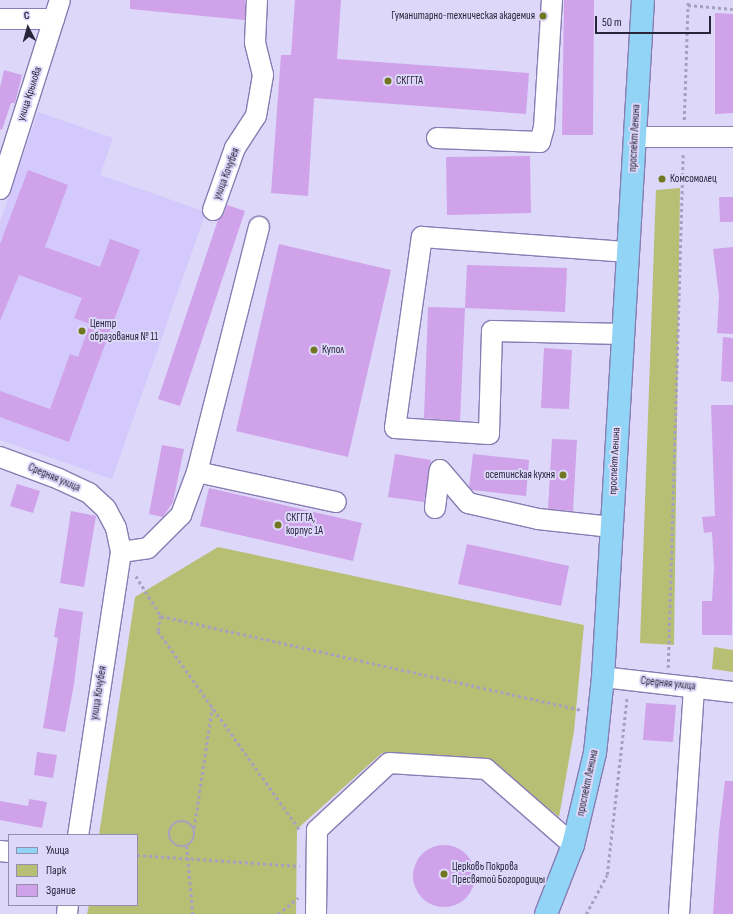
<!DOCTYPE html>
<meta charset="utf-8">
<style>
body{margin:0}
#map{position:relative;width:733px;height:914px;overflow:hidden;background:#ddd7fa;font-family:"Sofia Sans Condensed",sans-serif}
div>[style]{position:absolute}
.built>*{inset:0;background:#d3c9fc}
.green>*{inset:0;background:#b7bf74}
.building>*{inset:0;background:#d0a2e9}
.round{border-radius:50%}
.path>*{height:2.5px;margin-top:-1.25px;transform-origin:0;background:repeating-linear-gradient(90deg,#a7a1c0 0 3px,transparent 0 6px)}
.path>.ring{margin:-1.25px;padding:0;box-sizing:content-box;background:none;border:2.5px solid #a7a1c0;border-radius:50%}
.roads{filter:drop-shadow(1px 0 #887db2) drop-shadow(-1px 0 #887db2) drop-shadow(0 1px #887db2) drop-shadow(0 -1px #887db2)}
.minor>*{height:20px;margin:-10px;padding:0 10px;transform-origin:10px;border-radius:10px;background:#fff}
.major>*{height:22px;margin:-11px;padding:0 11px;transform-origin:11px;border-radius:11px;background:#92d4f5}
.dots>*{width:11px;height:11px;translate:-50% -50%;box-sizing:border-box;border:2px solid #ddd7fa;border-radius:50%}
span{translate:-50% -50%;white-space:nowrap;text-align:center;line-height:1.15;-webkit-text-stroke:4px #ddd7fa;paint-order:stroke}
.poi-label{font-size:11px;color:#29243a}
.right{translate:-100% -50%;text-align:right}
.left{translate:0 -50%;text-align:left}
.street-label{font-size:11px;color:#29243a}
.legend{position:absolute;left:8px;top:834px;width:130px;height:72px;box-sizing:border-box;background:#ddd7fa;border:1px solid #958fad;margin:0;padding:5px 7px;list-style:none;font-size:12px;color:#29243a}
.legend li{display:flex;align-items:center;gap:8px;height:20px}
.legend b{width:20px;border:1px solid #958fad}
.north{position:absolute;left:8px;top:8px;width:40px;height:40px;-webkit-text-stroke:3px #ddd7fa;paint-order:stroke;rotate:354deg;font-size:11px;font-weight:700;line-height:16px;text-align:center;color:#29243a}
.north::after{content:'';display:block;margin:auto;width:14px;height:18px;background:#29243a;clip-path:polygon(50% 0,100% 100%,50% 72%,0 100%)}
.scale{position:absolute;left:595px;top:16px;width:116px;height:18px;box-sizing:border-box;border:2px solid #29243a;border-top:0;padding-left:5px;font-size:12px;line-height:14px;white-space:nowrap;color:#29243a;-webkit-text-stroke:3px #ddd7fa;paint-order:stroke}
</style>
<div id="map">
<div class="built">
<div style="clip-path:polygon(38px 112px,113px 138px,100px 175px,206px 212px,112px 479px,0 440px,0 222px)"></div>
</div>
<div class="green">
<div style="clip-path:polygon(680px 188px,674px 645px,640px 643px,656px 190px)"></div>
<div style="clip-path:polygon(218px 547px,584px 625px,574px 731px,559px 817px,490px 761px,382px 753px,297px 829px,296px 914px,87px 914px,89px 905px,137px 905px,137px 835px,99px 835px,135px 597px)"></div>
<div style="clip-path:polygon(714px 647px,733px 650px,733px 672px,712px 669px)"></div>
</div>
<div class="building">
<div style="clip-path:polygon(130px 0,245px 0,245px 20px,130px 9px)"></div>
<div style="clip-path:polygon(295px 0,341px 0,337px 59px,529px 73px,526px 114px,314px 98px,308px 196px,271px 193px,281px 55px,291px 55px)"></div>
<div style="clip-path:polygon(564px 0,594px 0,593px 135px,562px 135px)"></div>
<div style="clip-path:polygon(715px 13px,733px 14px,733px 113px,715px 114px)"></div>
<div style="clip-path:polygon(4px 70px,22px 75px,15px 103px,11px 103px,2px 130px,0 129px,0 88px)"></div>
<div style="clip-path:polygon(530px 156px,531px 213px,447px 215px,446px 157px)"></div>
<div style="clip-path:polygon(28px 170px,68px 185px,45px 247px,100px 267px,110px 239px,140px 250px,69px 442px,0 417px,0 391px,50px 409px,70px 354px,78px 357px,90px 324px,74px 318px,82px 298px,19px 275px,0 321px,0 244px)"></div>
<div style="clip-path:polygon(719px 197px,733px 197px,733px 222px,720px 222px)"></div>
<div style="clip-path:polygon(227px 205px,245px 211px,180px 406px,158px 399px,218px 220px,224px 214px)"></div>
<div style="clip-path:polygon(279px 244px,391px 270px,348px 457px,236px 431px)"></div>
<div style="clip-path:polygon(733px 247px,733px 334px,717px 333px,719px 296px,713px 249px)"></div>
<div style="clip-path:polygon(467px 265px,567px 268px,565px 312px,465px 308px)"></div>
<div style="clip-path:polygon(428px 307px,465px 308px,460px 421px,424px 418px)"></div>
<div style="clip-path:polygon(723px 337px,733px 338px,733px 382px,721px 381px)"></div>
<div style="clip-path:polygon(544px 348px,572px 350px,569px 409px,541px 408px)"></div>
<div style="clip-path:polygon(711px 405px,733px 405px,732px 635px,702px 635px,702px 601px,712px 601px,714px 568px,712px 532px,704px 533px,702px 517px,715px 516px)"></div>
<div style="clip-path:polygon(552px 439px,577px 440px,573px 511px,548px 509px)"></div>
<div style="clip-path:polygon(162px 445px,184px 449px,173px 502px,163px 517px,149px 514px)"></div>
<div style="clip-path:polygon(395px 454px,431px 460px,424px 502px,388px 497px)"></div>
<div style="clip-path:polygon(473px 454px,529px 460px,526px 496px,472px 490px,469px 487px)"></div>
<div style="clip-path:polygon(17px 484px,40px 491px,33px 513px,10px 506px)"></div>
<div style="clip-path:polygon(209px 488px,362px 523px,353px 561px,200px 526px)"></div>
<div style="clip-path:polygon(71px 511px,96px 516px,84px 587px,60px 583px)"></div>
<div style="clip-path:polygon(467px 544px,569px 566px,561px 606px,458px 584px)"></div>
<div style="clip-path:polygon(59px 608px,83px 612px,74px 684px,65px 732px,43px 728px,58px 638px,54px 637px)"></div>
<div style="clip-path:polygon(646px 703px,676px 705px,673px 742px,643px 740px)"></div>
<div style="clip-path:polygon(37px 752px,57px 755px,53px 778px,34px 775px)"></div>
<div style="clip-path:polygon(725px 781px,733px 781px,733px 914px,713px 914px,719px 831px)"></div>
<div style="clip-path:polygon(29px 799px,47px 802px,42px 828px,0 820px,0 801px,28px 806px)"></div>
<div class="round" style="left:413px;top:845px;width:62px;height:62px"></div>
</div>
<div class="path">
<div style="left:688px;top:5px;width:45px;rotate:5.1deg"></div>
<div style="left:684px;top:120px;width:120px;rotate:-88.1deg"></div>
<div style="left:136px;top:576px;width:47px;rotate:58deg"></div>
<div style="left:161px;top:616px;width:431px;rotate:12.6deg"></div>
<div style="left:161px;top:616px;width:15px;rotate:101deg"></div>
<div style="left:158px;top:631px;width:244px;rotate:54.5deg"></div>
<div style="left:668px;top:668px;width:515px;rotate:-88.33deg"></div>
<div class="ring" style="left:169px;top:821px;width:23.5px;height:23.5px"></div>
<div style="left:194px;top:828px;width:121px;rotate:-81.5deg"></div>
<div style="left:187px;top:846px;width:68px;rotate:85deg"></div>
<div style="left:137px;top:855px;width:163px;rotate:3.9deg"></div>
<div style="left:278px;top:914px;width:26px;rotate:-39deg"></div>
<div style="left:586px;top:914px;width:44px;rotate:-61.7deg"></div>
<div style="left:607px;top:875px;width:179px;rotate:-83.6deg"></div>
</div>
<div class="roads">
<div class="minor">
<div style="left:0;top:19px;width:54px"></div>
<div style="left:635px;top:137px;width:98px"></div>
<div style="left:437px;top:138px;width:103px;rotate:2.2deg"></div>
<div style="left:540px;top:142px;width:16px;rotate:-75deg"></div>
<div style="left:544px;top:127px;width:127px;rotate:-86.4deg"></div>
<div style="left:0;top:189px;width:198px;rotate:-72.4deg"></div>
<div style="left:213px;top:210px;width:66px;rotate:-70.5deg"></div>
<div style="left:235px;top:148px;width:38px;rotate:-57deg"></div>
<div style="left:256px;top:116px;width:42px;rotate:-80.3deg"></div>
<div style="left:263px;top:75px;width:34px;rotate:-104deg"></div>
<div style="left:255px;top:42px;width:42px;rotate:-87.3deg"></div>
<div style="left:623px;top:334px;width:131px;rotate:-178.7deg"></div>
<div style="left:492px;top:331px;width:103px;rotate:91.7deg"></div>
<div style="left:489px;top:434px;width:94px;rotate:-176.3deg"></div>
<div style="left:395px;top:428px;width:193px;rotate:-82deg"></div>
<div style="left:422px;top:237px;width:207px;rotate:4.2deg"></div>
<div style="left:0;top:457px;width:63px;rotate:20.4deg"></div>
<div style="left:59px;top:479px;width:33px;rotate:25deg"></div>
<div style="left:89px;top:493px;width:23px;rotate:43deg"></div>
<div style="left:106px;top:509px;width:21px;rotate:62deg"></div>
<div style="left:116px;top:528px;width:25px;rotate:78deg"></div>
<div style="left:121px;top:552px;width:286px;rotate:98.6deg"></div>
<div style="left:197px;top:472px;width:142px;rotate:12.2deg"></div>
<div style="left:435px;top:508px;width:38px;rotate:-83deg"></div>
<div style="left:440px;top:470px;width:43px;rotate:49.7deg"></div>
<div style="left:468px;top:503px;width:72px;rotate:12.9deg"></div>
<div style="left:538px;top:519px;width:74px;rotate:6.2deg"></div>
<div style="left:121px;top:552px;width:27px;rotate:-8deg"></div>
<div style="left:148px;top:548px;width:47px;rotate:-45deg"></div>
<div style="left:181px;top:515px;width:46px;rotate:-69.6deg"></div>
<div style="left:197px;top:472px;width:253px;rotate:-75.8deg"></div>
<div style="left:603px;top:677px;width:131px;rotate:6.6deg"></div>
<div style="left:0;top:851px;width:9px;rotate:6deg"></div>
<div style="left:67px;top:914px;width:9px;rotate:-84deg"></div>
<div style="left:316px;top:914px;width:84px;rotate:-89.3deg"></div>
<div style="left:317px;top:830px;width:98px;rotate:-42.9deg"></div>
<div style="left:389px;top:763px;width:97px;rotate:3.5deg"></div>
<div style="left:486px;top:769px;width:116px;rotate:41.1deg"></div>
<div style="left:679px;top:914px;width:227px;rotate:-86.2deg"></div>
</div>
<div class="major">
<div style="left:546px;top:914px;width:74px;rotate:-68.6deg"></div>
<div style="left:573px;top:845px;width:95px;rotate:-76.6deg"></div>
<div style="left:595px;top:753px;width:76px;rotate:-84deg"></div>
<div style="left:603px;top:677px;width:678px;rotate:-86.62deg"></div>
</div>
</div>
<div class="dots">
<div style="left:543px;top:16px;background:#717720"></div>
<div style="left:388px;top:81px;background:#717720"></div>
<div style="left:662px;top:179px;background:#717720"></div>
<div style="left:82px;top:331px;background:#717720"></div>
<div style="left:314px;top:350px;background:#717720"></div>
<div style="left:563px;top:475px;background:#717720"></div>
<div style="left:278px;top:525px;background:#717720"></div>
<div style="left:444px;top:874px;background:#717720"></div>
</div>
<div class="poi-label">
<span class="right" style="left:535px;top:16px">Гуманитарно-техническая академия</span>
<span class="left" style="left:396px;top:81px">СКГГТА</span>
<span class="left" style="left:670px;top:179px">Комсомолец</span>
<span class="left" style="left:90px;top:331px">Центр<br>образования № 11</span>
<span class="left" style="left:322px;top:350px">Купол</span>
<span class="right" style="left:555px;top:475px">осетинская кухня</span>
<span class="left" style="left:286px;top:525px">СКГГТА,<br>корпус 1А</span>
<span class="left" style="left:452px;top:874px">Церковь Покрова<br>Пресвятой Богородицы</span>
</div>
<div class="street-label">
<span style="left:30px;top:94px;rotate:-72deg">улица Крылова</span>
<span style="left:635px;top:138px;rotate:-87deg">проспект Ленина</span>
<span style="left:227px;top:174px;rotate:-69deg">улица Кочубея</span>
<span style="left:615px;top:461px;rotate:-87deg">проспект Ленина</span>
<span style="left:54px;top:478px;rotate:23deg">Средняя улица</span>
<span style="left:668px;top:684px;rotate:6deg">Средняя улица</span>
<span style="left:99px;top:693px;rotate:-81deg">улица Кочубея</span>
<span style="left:588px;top:783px;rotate:-78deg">проспект Ленина</span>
</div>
<ul class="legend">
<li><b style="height:5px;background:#92d4f5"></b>Улица</li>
<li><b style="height:11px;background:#b7bf74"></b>Парк</li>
<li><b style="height:11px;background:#d0a2e9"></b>Здание</li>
</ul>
<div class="north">С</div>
<div class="scale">50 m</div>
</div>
